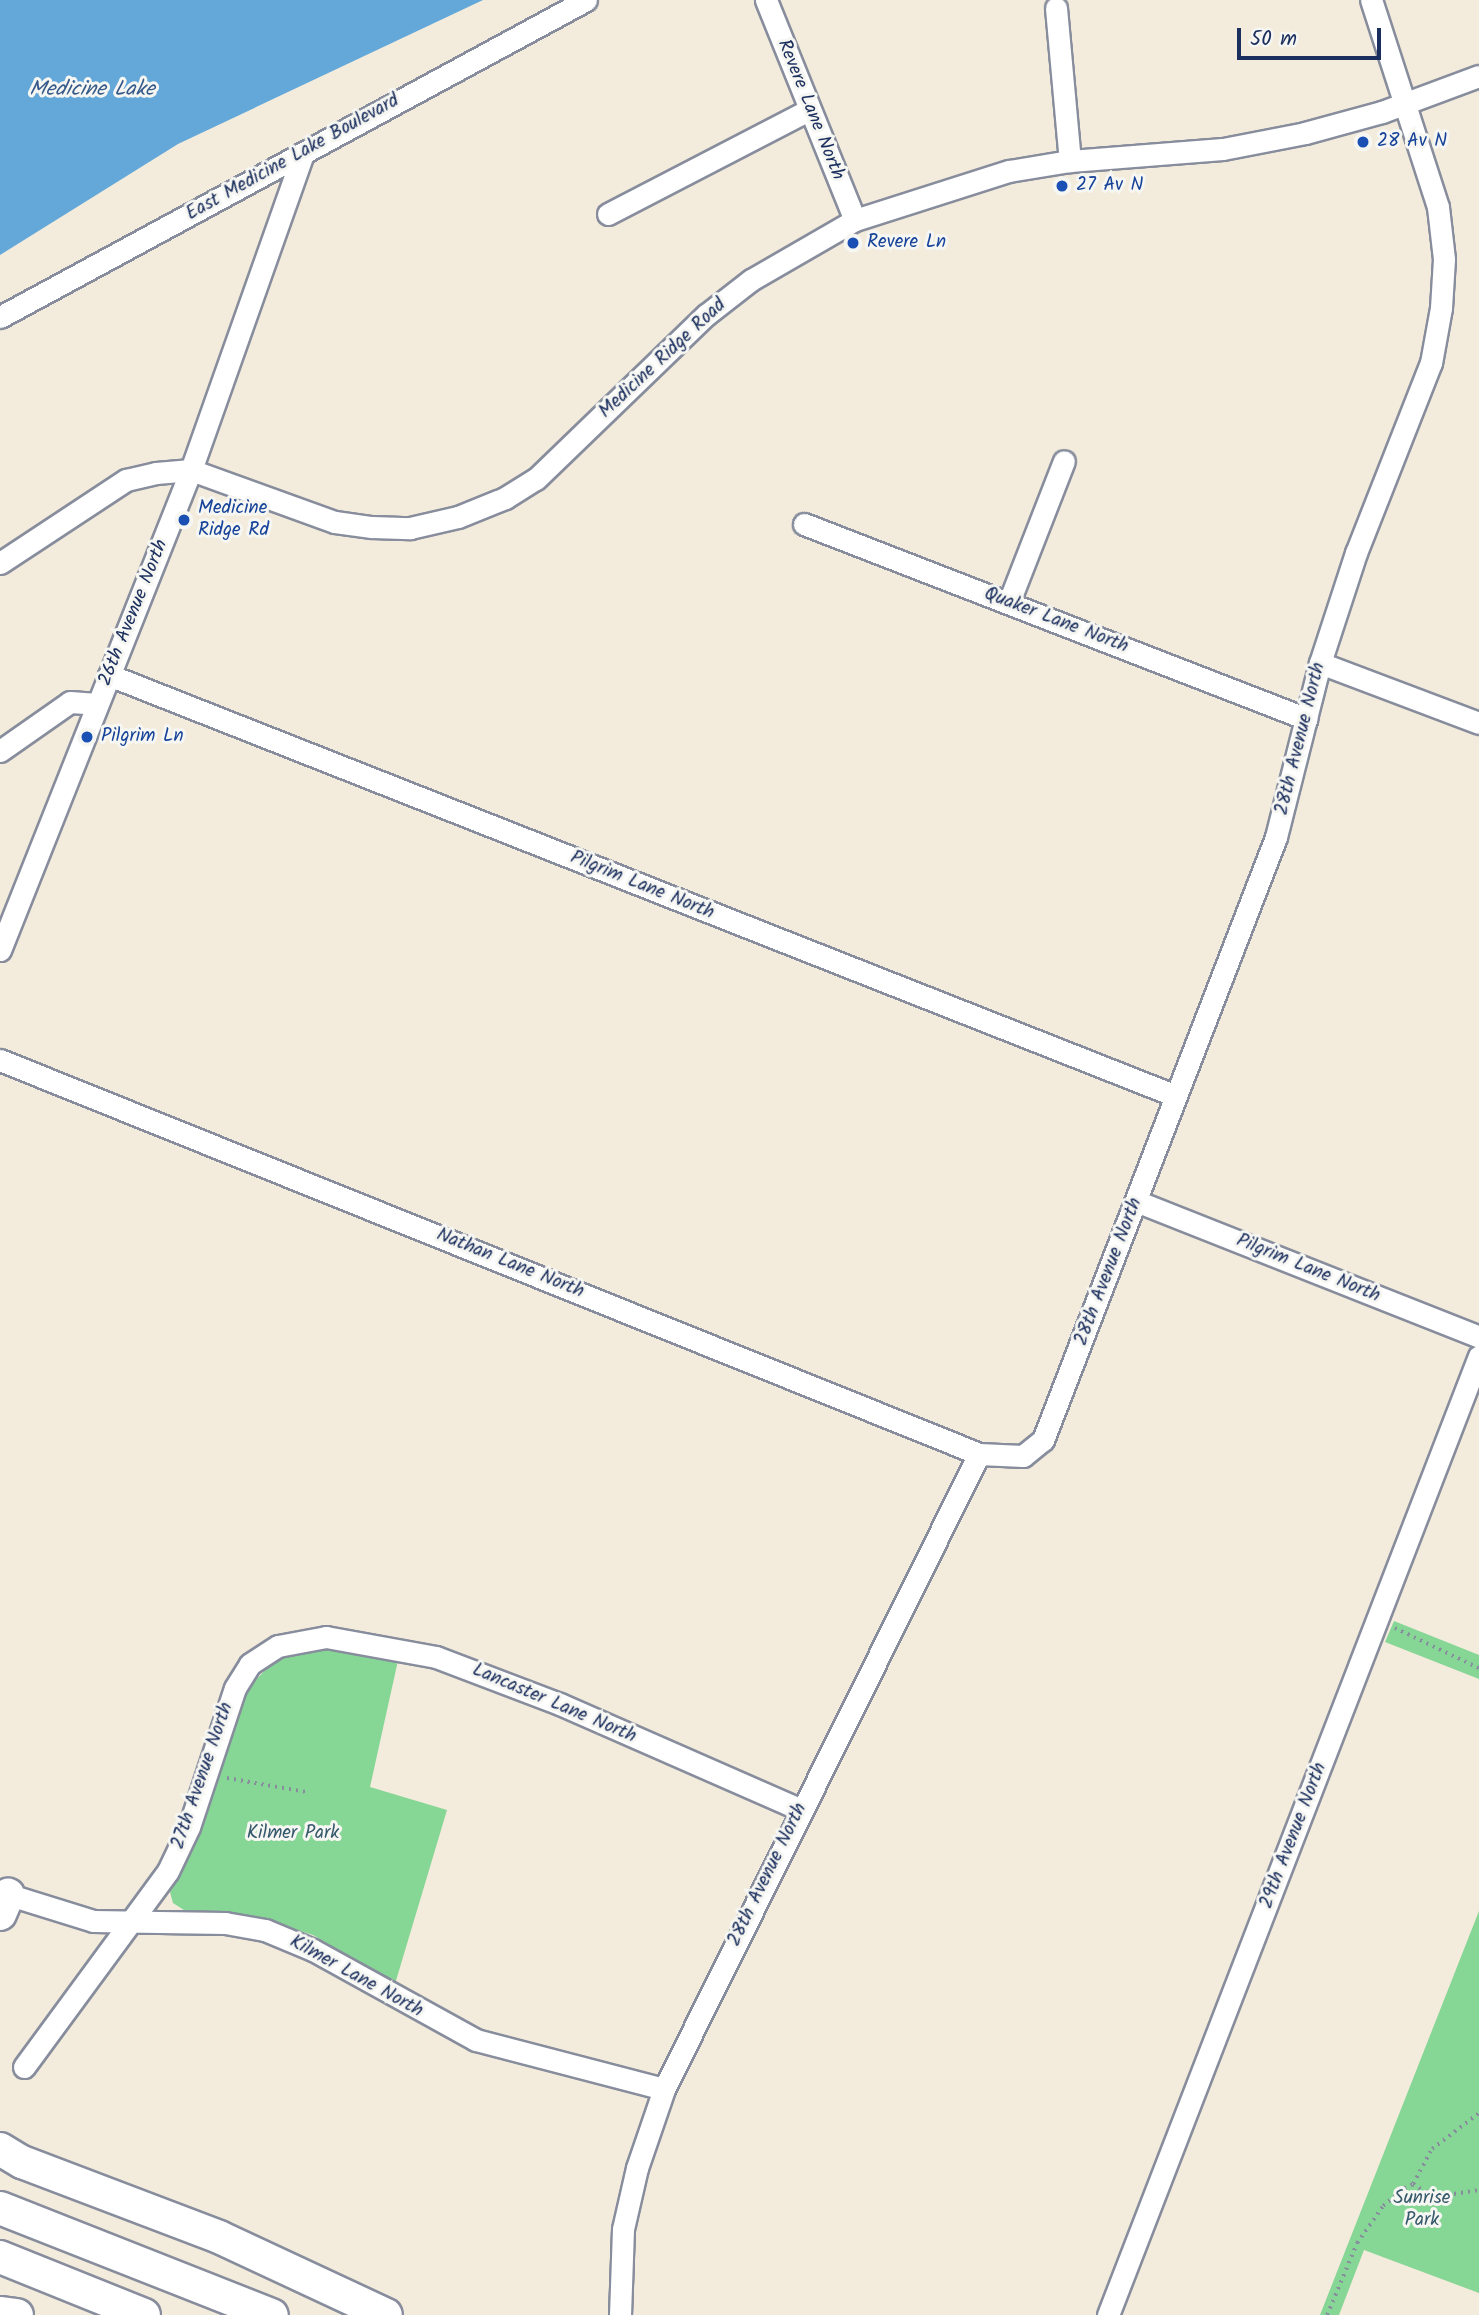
<!DOCTYPE html>
<style>
body{margin:0}
#map{position:relative;width:1479px;height:2315px;overflow:hidden;background:#f3ebdb;font-family:Kalam,sans-serif}
div>[style]{position:absolute}
.green>*{inset:0;background:#86d696}
.water>*{inset:0;background:#64a8d9}
.path>*{height:3.5px;margin-top:-1.75px;transform-origin:0;background:repeating-linear-gradient(90deg,#878d9c 0 2px,transparent 0 7px)}
.roads{filter:drop-shadow(2px 0 #878d9c) drop-shadow(-2px 0 #878d9c) drop-shadow(0 2px #878d9c) drop-shadow(0 -2px #878d9c)}
.minor>*{height:21px;margin:-10.5px;padding:0 10.5px;transform-origin:10.5px;border-radius:10.5px;background:#fff}
.highway>*{height:32px;margin:-16px;padding:0 16px;transform-origin:16px;border-radius:16px;background:#fff}
.dots>*{width:19px;height:19px;translate:-50% -50%;box-sizing:border-box;border:4px solid #f6f6f2;border-radius:50%}
span{translate:-50% -50%;white-space:nowrap;text-align:center;line-height:1.15;-webkit-text-stroke:6px #f6f6f2;paint-order:stroke}
.street-label{font-size:19px;color:#1b2f5e}
.transit-label{font-size:19px;color:#164399}
.left{translate:0 -50%;text-align:left}
.park-label{font-size:19px;color:#36596c}
.water-label{font-size:21px;color:#355989;font-style:italic}
.scale{position:absolute;left:1237px;top:28px;width:144px;height:32px;box-sizing:border-box;border:4px solid #1b2f5e;border-top:0;padding-left:9px;font-size:21px;line-height:24px;white-space:nowrap;color:#1b2f5e;-webkit-text-stroke:5px #f6f6f2;paint-order:stroke}
</style>
<div id="map">
<div class="green">
<div style="clip-path:polygon(1394px 1621px,1479px 1655px,1479px 1679px,1385px 1642px)"></div>
<div style="clip-path:polygon(326px 1647px,399px 1656px,370px 1787px,447px 1810px,395px 1984px,313px 1935px,252px 1916px,187px 1912px,173px 1903px,170px 1892px,204px 1820px,247px 1689px,274px 1661px,302px 1649px)"></div>
<div style="clip-path:polygon(1479px 1911px,1479px 2293px,1364px 2250px,1339px 2315px,1320px 2315px)"></div>
</div>
<div class="water">
<div style="clip-path:polygon(0 0,483px 0,178px 144px,0 255px)"></div>
</div>
<div class="path">
<div style="left:1395px;top:1628px;width:93px;rotate:25.5deg"></div>
<div style="left:227px;top:1778px;width:80px;rotate:10deg"></div>
<div style="left:1413px;top:2184px;width:40px;rotate:-62deg"></div>
<div style="left:1432px;top:2149px;width:59px;rotate:-37.5deg"></div>
<div style="left:1327px;top:2315px;width:78px;rotate:-67.4deg"></div>
<div style="left:1357px;top:2243px;width:45px;rotate:-54.9deg"></div>
<div style="left:1383px;top:2206px;width:28px;rotate:-41deg"></div>
<div style="left:1404px;top:2188px;width:10px;rotate:-24deg"></div>
<div style="left:1413px;top:2184px;width:15px;rotate:32deg"></div>
<div style="left:1426px;top:2192px;width:21px;rotate:8deg"></div>
<div style="left:1447px;top:2195px;width:32px;rotate:-9deg"></div>
</div>
<div class="roads">
<div class="minor">
<div style="left:766px;top:0;width:237px;rotate:68deg"></div>
<div style="left:1056px;top:8px;width:154px;rotate:84.8deg"></div>
<div style="left:608px;top:214px;width:226px;rotate:-27.4deg"></div>
<div style="left:0;top:317px;width:666px;rotate:-28.41deg"></div>
<div style="left:804px;top:524px;width:539px;rotate:21.19deg"></div>
<div style="left:0;top:563px;width:151px;rotate:-33.4deg"></div>
<div style="left:126px;top:480px;width:31px;rotate:-13deg"></div>
<div style="left:156px;top:473px;width:35px;rotate:-5deg"></div>
<div style="left:191px;top:470px;width:153px;rotate:19.9deg"></div>
<div style="left:335px;top:522px;width:37px;rotate:8deg"></div>
<div style="left:372px;top:527px;width:38px;rotate:2deg"></div>
<div style="left:410px;top:528px;width:49px;rotate:-12.9deg"></div>
<div style="left:458px;top:517px;width:51px;rotate:-22deg"></div>
<div style="left:505px;top:498px;width:36px;rotate:-32deg"></div>
<div style="left:536px;top:479px;width:236px;rotate:-44deg"></div>
<div style="left:706px;top:315px;width:57px;rotate:-37.9deg"></div>
<div style="left:751px;top:280px;width:120px;rotate:-30deg"></div>
<div style="left:855px;top:220px;width:162px;rotate:-17.7deg"></div>
<div style="left:1009px;top:171px;width:62px;rotate:-9.3deg"></div>
<div style="left:1070px;top:161px;width:153px;rotate:-4.5deg"></div>
<div style="left:1223px;top:149px;width:84px;rotate:-11deg"></div>
<div style="left:1305px;top:133px;width:80px;rotate:-15.3deg"></div>
<div style="left:1382px;top:112px;width:103px;rotate:-20.4deg"></div>
<div style="left:1009px;top:602px;width:151px;rotate:-68.7deg"></div>
<div style="left:1320px;top:663px;width:170px;rotate:20.7deg"></div>
<div style="left:109px;top:675px;width:1147px;rotate:21.53deg"></div>
<div style="left:0;top:751px;width:85px;rotate:-35deg"></div>
<div style="left:70px;top:702px;width:27px;rotate:4deg"></div>
<div style="left:0;top:950px;width:517px;rotate:-68.3deg"></div>
<div style="left:191px;top:470px;width:335px;rotate:-70.5deg"></div>
<div style="left:0;top:1060px;width:1055px;rotate:21.92deg"></div>
<div style="left:979px;top:1454px;width:44px;rotate:2.6deg"></div>
<div style="left:1023px;top:1456px;width:26px;rotate:-39deg"></div>
<div style="left:1043px;top:1440px;width:646px;rotate:-68.87deg"></div>
<div style="left:1276px;top:837px;width:179px;rotate:-75.8deg"></div>
<div style="left:1320px;top:663px;width:116px;rotate:-71.9deg"></div>
<div style="left:1356px;top:553px;width:204px;rotate:-68.5deg"></div>
<div style="left:1431px;top:363px;width:56px;rotate:-79.7deg"></div>
<div style="left:1441px;top:308px;width:49px;rotate:-86.5deg"></div>
<div style="left:1444px;top:259px;width:52px;rotate:-96.6deg"></div>
<div style="left:1438px;top:207px;width:218px;rotate:-107.9deg"></div>
<div style="left:1136px;top:1201px;width:369px;rotate:21.6deg"></div>
<div style="left:0;top:1892px;width:97px;rotate:17.3deg"></div>
<div style="left:93px;top:1921px;width:132px;rotate:0.9deg"></div>
<div style="left:225px;top:1923px;width:41px;rotate:9.9deg"></div>
<div style="left:265px;top:1930px;width:52px;rotate:22.6deg"></div>
<div style="left:313px;top:1950px;width:186px;rotate:28.9deg"></div>
<div style="left:476px;top:2040px;width:194px;rotate:14.6deg"></div>
<div style="left:24px;top:2067px;width:243px;rotate:-53.7deg"></div>
<div style="left:168px;top:1871px;width:49px;rotate:-64.5deg"></div>
<div style="left:189px;top:1827px;width:146px;rotate:-71.7deg"></div>
<div style="left:235px;top:1688px;width:28px;rotate:-58deg"></div>
<div style="left:250px;top:1664px;width:33px;rotate:-33deg"></div>
<div style="left:278px;top:1646px;width:49px;rotate:-10.6deg"></div>
<div style="left:326px;top:1637px;width:112px;rotate:10.3deg"></div>
<div style="left:436px;top:1657px;width:133px;rotate:20.8deg"></div>
<div style="left:560px;top:1704px;width:261px;rotate:23.7deg"></div>
<div style="left:620px;top:2315px;width:86px;rotate:-88deg"></div>
<div style="left:623px;top:2229px;width:63px;rotate:-77.1deg"></div>
<div style="left:637px;top:2168px;width:83px;rotate:-71.1deg"></div>
<div style="left:664px;top:2089px;width:709px;rotate:-63.62deg"></div>
<div style="left:1108px;top:2315px;width:1028px;rotate:-68.85deg"></div>
</div>
<div class="highway">
<div style="left:0;top:1914px;width:21px;rotate:-67deg"></div>
<div style="left:0;top:2149px;width:26px;rotate:31deg"></div>
<div style="left:22px;top:2162px;width:211px;rotate:20.8deg"></div>
<div style="left:219px;top:2237px;width:184px;rotate:25deg"></div>
<div style="left:0;top:2208px;width:292px;rotate:21.5deg"></div>
<div style="left:0;top:2257px;width:155px;rotate:21.9deg"></div>
<div style="left:0;top:2313px;width:17px;rotate:7deg"></div>
</div>
</div>
<div class="dots">
<div style="left:1363px;top:142px;background:#1a4fb4"></div>
<div style="left:1062px;top:186px;background:#1a4fb4"></div>
<div style="left:853px;top:243px;background:#1a4fb4"></div>
<div style="left:184px;top:520px;background:#1a4fb4"></div>
<div style="left:87px;top:737px;background:#1a4fb4"></div>
</div>
<div class="street-label">
<span style="left:810px;top:110px;rotate:68deg">Revere Lane North</span>
<span style="left:293px;top:158px;rotate:-29deg">East Medicine Lake Boulevard</span>
<span style="left:663px;top:359px;rotate:-43deg">Medicine Ridge Road</span>
<span style="left:134px;top:613px;rotate:-68deg">26th Avenue North</span>
<span style="left:1056px;top:621px;rotate:21deg">Quaker Lane North</span>
<span style="left:1301px;top:739px;rotate:-76deg">28th Avenue North</span>
<span style="left:642px;top:886px;rotate:22deg">Pilgrim Lane North</span>
<span style="left:510px;top:1264px;rotate:22deg">Nathan Lane North</span>
<span style="left:1308px;top:1269px;rotate:22deg">Pilgrim Lane North</span>
<span style="left:1109px;top:1272px;rotate:-69deg">28th Avenue North</span>
<span style="left:554px;top:1704px;rotate:23deg">Lancaster Lane North</span>
<span style="left:203px;top:1776px;rotate:-71deg">27th Avenue North</span>
<span style="left:1294px;top:1836px;rotate:-69deg">29th Avenue North</span>
<span style="left:768px;top:1875px;rotate:-64deg">28th Avenue North</span>
<span style="left:356px;top:1977px;rotate:29deg">Kilmer Lane North</span>
</div>
<div class="transit-label">
<span class="left" style="left:1377px;top:142px">28 Av N</span>
<span class="left" style="left:1076px;top:186px">27 Av N</span>
<span class="left" style="left:867px;top:243px">Revere Ln</span>
<span class="left" style="left:198px;top:520px">Medicine<br>Ridge Rd</span>
<span class="left" style="left:101px;top:737px">Pilgrim Ln</span>
</div>
<div class="park-label">
<span style="left:293px;top:1834px">Kilmer Park</span>
<span style="left:1422px;top:2210px">Sunrise<br>Park</span>
</div>
<div class="water-label">
<span style="left:92px;top:90px">Medicine Lake</span>
</div>
<div class="scale">50 m</div>
</div>
